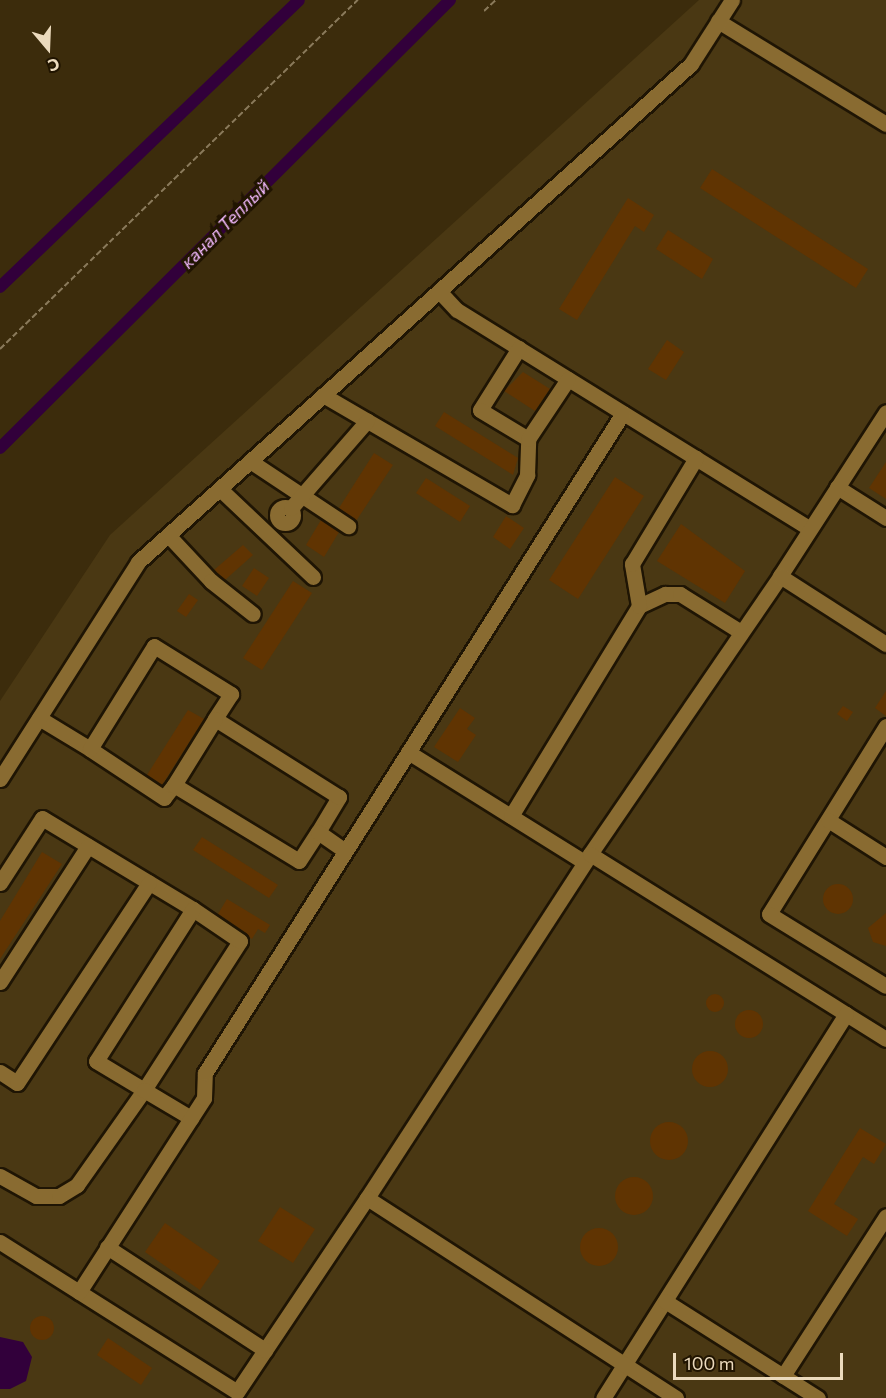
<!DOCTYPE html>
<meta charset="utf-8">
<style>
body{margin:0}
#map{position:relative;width:886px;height:1398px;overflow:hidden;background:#3c2c0c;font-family:Commissioner,sans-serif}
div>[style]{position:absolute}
.built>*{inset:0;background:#4a3813}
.water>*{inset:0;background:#32003b}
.canal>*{height:12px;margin:-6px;padding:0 6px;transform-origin:6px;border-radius:6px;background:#32003b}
.building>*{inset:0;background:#603402}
.round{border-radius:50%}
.path>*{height:2px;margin-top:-1px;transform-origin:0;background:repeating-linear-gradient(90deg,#8a7a5b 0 6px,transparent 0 9px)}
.roads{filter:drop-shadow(2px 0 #1f1504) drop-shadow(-2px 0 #1f1504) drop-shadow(0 2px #1f1504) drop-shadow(0 -2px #1f1504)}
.minor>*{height:15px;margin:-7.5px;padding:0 7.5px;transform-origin:7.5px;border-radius:7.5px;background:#896b31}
.minor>.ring{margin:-7.5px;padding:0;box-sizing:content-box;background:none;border:15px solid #896b31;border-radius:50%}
span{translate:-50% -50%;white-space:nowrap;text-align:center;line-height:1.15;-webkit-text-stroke:6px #201400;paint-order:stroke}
.water-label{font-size:18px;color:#f3b9fe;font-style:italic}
.north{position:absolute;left:18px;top:18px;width:60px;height:60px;-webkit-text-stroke:4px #201400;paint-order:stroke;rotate:161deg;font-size:16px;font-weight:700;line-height:24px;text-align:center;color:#ebdabd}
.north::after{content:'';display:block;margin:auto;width:21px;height:27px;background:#ebdabd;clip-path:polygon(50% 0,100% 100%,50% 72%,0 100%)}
.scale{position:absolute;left:673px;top:1353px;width:170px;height:27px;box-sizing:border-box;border:3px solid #ebdabd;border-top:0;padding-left:8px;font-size:18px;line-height:21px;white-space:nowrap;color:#ebdabd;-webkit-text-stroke:4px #201400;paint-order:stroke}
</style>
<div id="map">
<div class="built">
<div style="clip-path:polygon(699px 0,886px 0,886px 1398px,0 1398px,0 701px,110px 535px)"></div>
</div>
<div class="water">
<div style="clip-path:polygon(0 1337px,23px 1342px,32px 1357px,26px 1381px,10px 1389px,0 1389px)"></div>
</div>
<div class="canal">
<div style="left:0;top:287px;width:414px;rotate:-43.8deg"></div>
<div style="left:0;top:448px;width:635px;rotate:-44.87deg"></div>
</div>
<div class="building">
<div style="clip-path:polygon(712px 169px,868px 269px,856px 288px,700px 188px)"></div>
<div style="clip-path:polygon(628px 198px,654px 215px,644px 232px,635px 226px,577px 320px,559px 309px)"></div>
<div style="clip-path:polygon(668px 230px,713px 259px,702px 279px,656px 249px)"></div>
<div style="clip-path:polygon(667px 340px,684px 352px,666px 380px,648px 369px)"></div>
<div style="clip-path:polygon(523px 372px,550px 389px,535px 411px,504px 391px)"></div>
<div style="clip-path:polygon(444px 412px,518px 458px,513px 475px,435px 426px)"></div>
<div style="clip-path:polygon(374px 453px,393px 465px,356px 521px,339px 508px)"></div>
<div style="clip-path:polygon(886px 462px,886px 499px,869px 488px)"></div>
<div style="clip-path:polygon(615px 477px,644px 496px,578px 599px,549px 580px)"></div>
<div style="clip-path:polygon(426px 478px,470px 506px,460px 522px,416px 493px)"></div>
<div style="clip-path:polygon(506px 516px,524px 528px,510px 549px,493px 537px)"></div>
<div style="clip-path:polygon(321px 520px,339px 532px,324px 557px,306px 545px)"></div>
<div style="clip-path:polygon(681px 524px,745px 571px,725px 603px,657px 561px)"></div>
<div style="clip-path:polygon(243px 545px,253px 555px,225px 580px,214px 570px)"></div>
<div style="clip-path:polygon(254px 568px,269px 578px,257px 596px,242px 586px)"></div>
<div style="clip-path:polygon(293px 581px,312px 593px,262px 670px,243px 658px)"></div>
<div style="clip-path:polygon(189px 594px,198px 600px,186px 617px,177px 611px)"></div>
<div style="clip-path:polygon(886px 691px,886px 716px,875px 708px)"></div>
<div style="clip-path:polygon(843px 706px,853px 712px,847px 721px,837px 714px)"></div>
<div style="clip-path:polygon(460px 708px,475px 718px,467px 729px,476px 735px,458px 762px,434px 747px)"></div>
<div style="clip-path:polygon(188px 710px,204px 719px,162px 785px,147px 775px)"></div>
<div style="clip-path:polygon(202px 837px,278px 885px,269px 898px,193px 850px)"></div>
<div style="clip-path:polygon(42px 852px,62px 864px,0 959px,0 921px)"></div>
<div class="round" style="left:823px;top:884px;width:30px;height:30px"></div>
<div style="clip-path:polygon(227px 899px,270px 925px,265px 933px,258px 929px,252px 939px,218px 914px)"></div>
<div style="clip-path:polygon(886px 913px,886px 946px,873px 942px,868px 928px)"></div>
<div class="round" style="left:706px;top:994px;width:18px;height:18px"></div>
<div class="round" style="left:735px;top:1010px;width:28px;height:28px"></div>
<div class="round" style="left:692px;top:1051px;width:36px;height:36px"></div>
<div class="round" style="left:650px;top:1122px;width:38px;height:38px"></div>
<div style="clip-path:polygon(860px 1128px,886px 1144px,874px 1164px,863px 1157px,834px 1204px,858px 1219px,847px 1236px,808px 1211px)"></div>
<div class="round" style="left:615px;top:1177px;width:38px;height:38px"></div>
<div style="clip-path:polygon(280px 1207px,315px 1229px,293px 1263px,258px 1241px)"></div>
<div style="clip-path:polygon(165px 1223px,220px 1261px,200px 1290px,145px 1252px)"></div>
<div class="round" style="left:580px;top:1228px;width:38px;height:38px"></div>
<div class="round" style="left:30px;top:1316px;width:24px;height:24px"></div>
<div style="clip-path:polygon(108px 1338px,152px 1368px,141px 1385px,97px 1355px)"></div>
</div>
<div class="path">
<div style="left:484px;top:11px;width:16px;rotate:-43deg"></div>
<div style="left:0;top:349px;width:500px;rotate:-44.3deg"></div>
</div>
<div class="roads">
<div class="minor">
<div style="left:718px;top:21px;width:197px;rotate:31.5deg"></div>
<div style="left:439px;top:291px;width:26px;rotate:47deg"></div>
<div style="left:457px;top:310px;width:415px;rotate:31.8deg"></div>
<div style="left:519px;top:348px;width:73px;rotate:122.2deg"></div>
<div style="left:480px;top:410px;width:56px;rotate:31.1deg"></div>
<div style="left:323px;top:395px;width:219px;rotate:30.2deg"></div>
<div style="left:512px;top:505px;width:34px;rotate:-63deg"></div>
<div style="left:527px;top:475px;width:36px;rotate:-88deg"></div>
<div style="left:528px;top:439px;width:72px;rotate:-56.3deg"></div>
<div style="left:250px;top:461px;width:118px;rotate:33.6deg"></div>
<div style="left:837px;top:487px;width:58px;rotate:32.3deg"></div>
<div style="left:220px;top:489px;width:128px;rotate:43.4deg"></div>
<div class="ring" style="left:277px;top:507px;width:1px;height:1px"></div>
<div style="left:291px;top:508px;width:116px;rotate:-48.9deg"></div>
<div style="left:168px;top:535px;width:63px;rotate:46.9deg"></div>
<div style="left:211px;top:581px;width:53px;rotate:38.2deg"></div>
<div style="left:780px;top:576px;width:195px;rotate:-57.1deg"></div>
<div style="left:639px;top:606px;width:29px;rotate:-25deg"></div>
<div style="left:665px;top:594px;width:15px"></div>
<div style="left:680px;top:594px;width:72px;rotate:31.9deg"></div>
<div style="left:39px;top:718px;width:60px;rotate:31.3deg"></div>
<div style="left:886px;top:726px;width:221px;rotate:121.9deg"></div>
<div style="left:769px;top:914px;width:137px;rotate:31.6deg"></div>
<div style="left:408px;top:752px;width:208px;rotate:32deg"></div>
<div style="left:0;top:779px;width:257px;rotate:-57.5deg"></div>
<div style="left:138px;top:562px;width:744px;rotate:-42deg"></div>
<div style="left:691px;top:64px;width:76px;rotate:-57.4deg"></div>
<div style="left:174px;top:785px;width:16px;rotate:128deg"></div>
<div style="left:164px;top:798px;width:89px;rotate:-146.5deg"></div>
<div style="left:90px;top:749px;width:121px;rotate:-58.1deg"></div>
<div style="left:154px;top:646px;width:91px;rotate:31.9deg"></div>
<div style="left:231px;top:694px;width:30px;rotate:123deg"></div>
<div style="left:511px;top:816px;width:246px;rotate:-58.6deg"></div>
<div style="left:639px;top:606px;width:43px;rotate:-99.5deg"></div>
<div style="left:632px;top:564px;width:124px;rotate:-58.9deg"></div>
<div style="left:828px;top:820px;width:69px;rotate:32.5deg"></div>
<div style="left:318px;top:832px;width:41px;rotate:-59deg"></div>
<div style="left:339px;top:797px;width:146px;rotate:-147.8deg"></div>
<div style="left:215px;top:719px;width:78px;rotate:121.8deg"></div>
<div style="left:174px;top:785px;width:146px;rotate:31.3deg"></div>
<div style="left:299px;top:861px;width:35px;rotate:-57deg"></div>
<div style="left:318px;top:832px;width:33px;rotate:35deg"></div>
<div style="left:590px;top:854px;width:337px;rotate:-55.6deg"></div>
<div style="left:780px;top:576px;width:126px;rotate:32.7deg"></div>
<div style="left:0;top:883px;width:77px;rotate:-57.1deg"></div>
<div style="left:42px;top:818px;width:176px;rotate:31.1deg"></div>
<div style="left:0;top:982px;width:162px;rotate:-57.1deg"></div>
<div style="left:846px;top:1014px;width:47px;rotate:32deg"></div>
<div style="left:0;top:1072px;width:20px;rotate:33deg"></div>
<div style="left:17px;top:1083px;width:240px;rotate:-56.6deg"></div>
<div style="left:0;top:1176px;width:41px;rotate:29.1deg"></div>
<div style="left:36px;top:1196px;width:23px"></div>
<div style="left:59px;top:1196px;width:21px;rotate:-31deg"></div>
<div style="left:77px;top:1185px;width:116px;rotate:-54.8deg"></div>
<div style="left:144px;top:1090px;width:177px;rotate:-57.2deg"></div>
<div style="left:240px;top:941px;width:57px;rotate:-145.8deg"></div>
<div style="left:193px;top:909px;width:180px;rotate:122.5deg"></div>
<div style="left:96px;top:1061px;width:56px;rotate:31.1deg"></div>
<div style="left:144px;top:1090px;width:55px;rotate:30.8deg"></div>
<div style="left:367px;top:1198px;width:410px;rotate:-57deg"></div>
<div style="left:590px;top:854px;width:302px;rotate:32deg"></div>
<div style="left:846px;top:1014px;width:454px;rotate:122.3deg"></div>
<div style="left:0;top:1242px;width:280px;rotate:32.3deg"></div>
<div style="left:237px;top:1392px;width:234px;rotate:-56.2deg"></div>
<div style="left:367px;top:1198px;width:368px;rotate:32.9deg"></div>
<div style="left:107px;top:1247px;width:189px;rotate:33.1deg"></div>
<div style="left:79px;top:1292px;width:231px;rotate:-57.2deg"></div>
<div style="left:204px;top:1098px;width:25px;rotate:-88deg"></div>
<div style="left:205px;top:1073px;width:781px;rotate:-57.65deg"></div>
<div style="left:665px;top:1301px;width:181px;rotate:32.4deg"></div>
<div style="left:783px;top:1376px;width:190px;rotate:-57.2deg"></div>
</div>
</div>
<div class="water-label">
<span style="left:225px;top:224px;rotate:-45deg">канал Теплый</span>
</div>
<div class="north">С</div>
<div class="scale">100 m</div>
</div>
